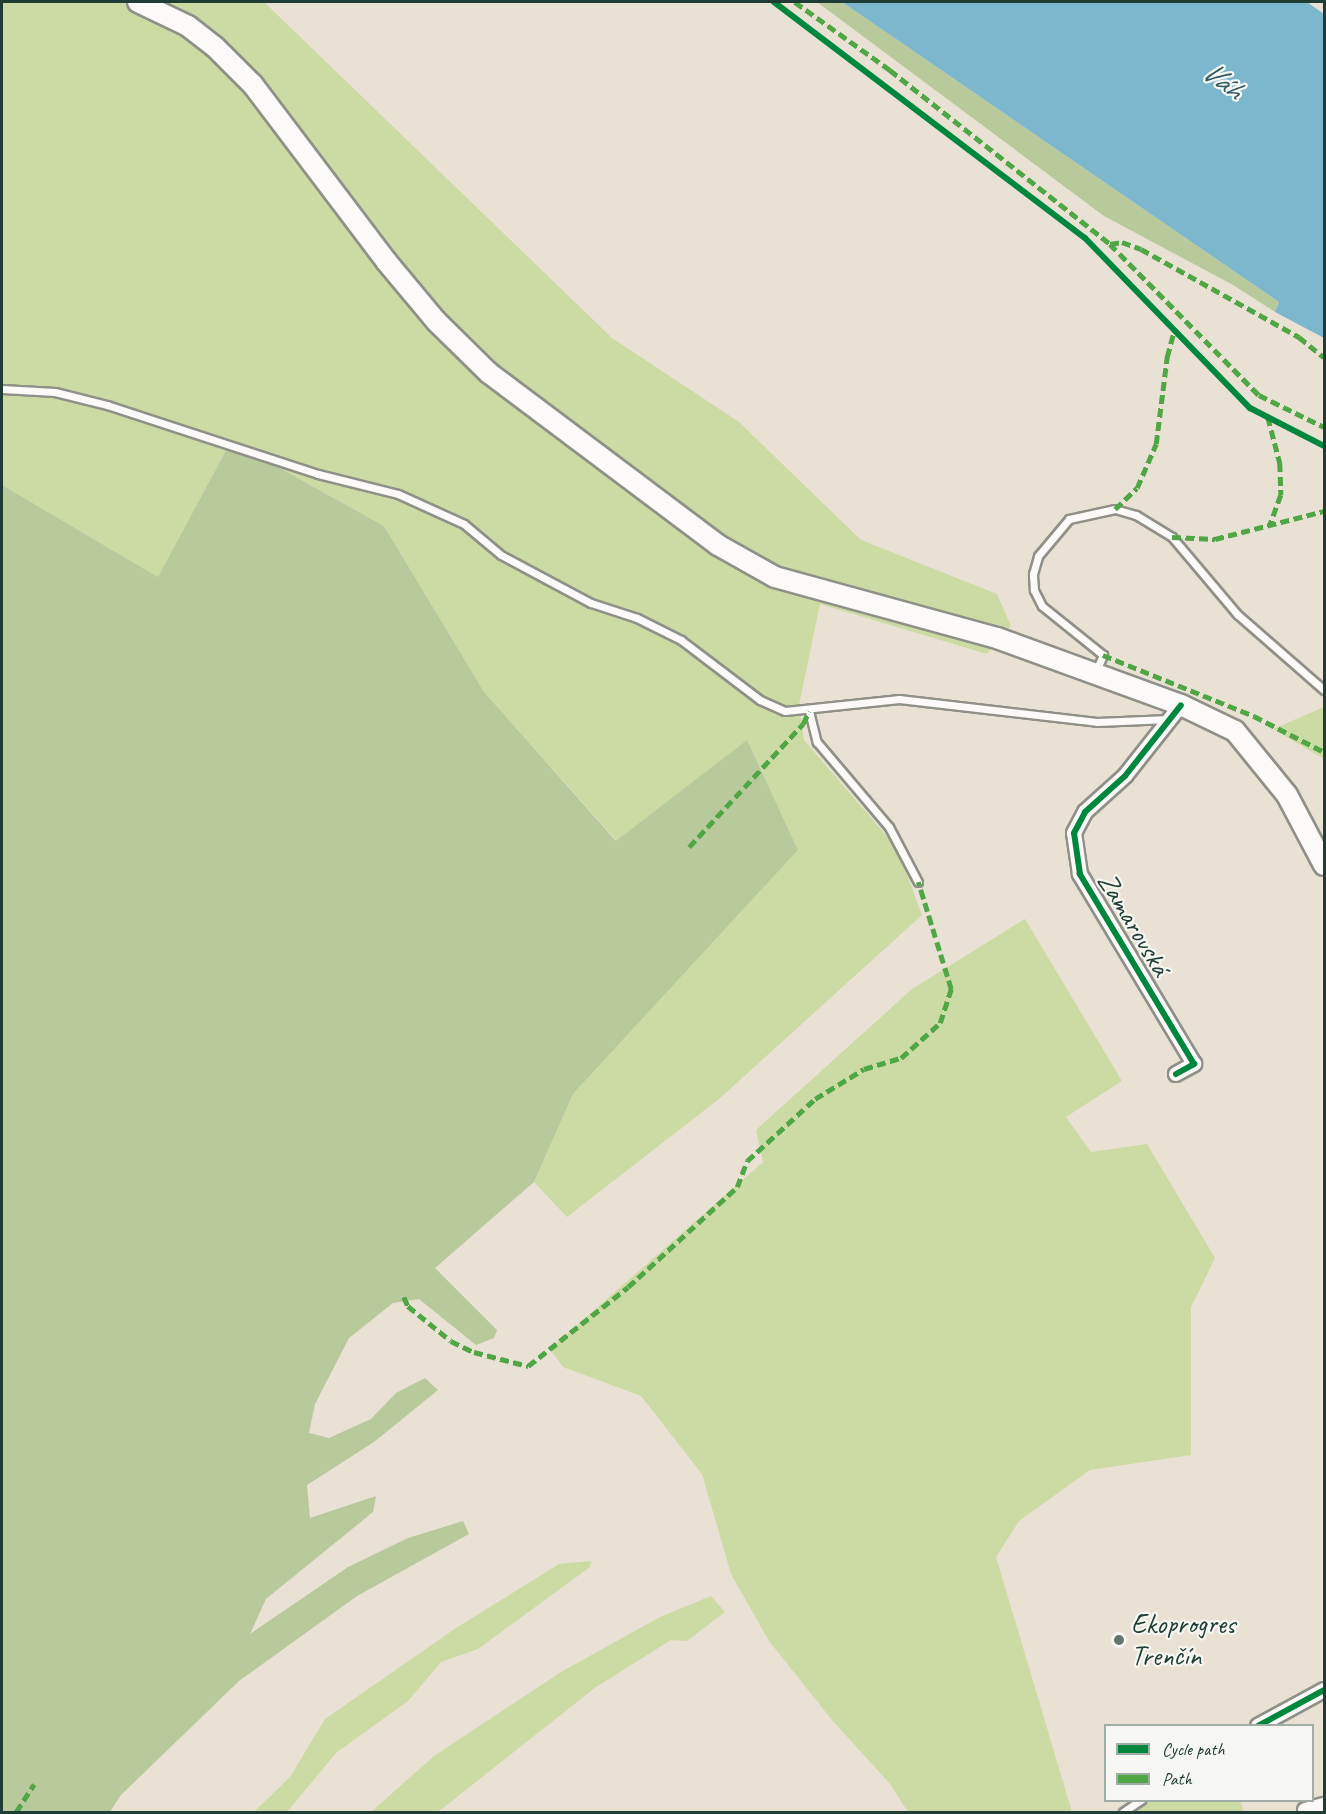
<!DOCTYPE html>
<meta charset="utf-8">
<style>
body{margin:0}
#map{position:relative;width:1326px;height:1814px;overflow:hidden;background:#e9e1d4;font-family:Caveat,sans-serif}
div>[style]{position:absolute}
.green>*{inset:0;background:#ccdaa4}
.forest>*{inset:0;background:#b8c99b}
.water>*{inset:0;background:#7cb7cd}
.roads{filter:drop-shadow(2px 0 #8f9088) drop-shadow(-2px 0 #8f9088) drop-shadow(0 2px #8f9088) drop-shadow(0 -2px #8f9088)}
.lane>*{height:7px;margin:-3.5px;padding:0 3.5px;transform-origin:3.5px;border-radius:3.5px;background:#fcfaf9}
.street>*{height:14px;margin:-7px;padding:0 7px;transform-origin:7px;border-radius:7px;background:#fcfaf9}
.secondary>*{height:20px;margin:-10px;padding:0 10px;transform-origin:10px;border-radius:10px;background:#fcfaf9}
.quiet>*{height:4.5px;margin-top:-2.25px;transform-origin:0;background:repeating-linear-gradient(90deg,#4fa644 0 9px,transparent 0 13.5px)}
.cycleway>*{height:6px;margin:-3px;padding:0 3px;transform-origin:3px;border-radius:3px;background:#00873e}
.dots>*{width:16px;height:16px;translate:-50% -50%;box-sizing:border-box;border:3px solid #f6f6f2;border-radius:50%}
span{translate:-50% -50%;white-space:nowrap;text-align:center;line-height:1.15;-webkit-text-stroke:4.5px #f6f6f2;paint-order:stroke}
.street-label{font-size:28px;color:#1f3d34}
.poi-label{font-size:28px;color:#1f3d34}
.left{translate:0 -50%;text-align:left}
.water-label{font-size:30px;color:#2d5c61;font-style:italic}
.frame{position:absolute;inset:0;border:3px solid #1f3d34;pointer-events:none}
.legend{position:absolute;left:1104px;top:1724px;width:210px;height:78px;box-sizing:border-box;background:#f6f6f2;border:2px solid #a0aca6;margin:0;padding:8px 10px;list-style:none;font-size:18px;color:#1f3d34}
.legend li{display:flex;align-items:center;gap:12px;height:30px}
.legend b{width:30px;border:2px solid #a0aca6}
</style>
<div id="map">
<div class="green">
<div style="clip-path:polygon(2px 2px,264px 2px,612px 338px,739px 422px,861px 540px,997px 594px,1011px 626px,987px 654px,820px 604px,799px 705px,804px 740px,897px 848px,922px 915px,719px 1099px,567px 1217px,534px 1182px,573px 1094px,798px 850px,747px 740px,617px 841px,484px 692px,384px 526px,231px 441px,158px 577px,2px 485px)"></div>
<div style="clip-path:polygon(1324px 707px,1324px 759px,1273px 729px)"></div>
<div style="clip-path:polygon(1025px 919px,1122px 1081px,1066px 1117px,1091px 1152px,1147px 1144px,1215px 1258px,1191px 1307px,1191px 1455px,1090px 1470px,1019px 1521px,996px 1557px,1072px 1812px,908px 1812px,890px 1784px,832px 1720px,769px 1641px,731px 1574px,702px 1474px,641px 1396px,563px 1367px,550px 1349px,763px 1162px,756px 1130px,912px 989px)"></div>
<div style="clip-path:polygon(591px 1561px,590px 1567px,478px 1649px,441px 1662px,408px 1701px,336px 1753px,287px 1812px,254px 1812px,290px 1777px,325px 1719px,456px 1628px,559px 1564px)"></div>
<div style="clip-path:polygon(711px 1596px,725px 1612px,687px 1641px,671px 1640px,596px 1687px,438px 1812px,371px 1812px,434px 1756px,561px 1672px,660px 1617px)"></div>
<div style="clip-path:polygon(1152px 1800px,1240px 1801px,1244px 1812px,1131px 1812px)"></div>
</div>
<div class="forest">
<div style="clip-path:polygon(817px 2px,842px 2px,1279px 302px,1275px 312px,1233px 285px,1104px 216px)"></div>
<div style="clip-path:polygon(231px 441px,384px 526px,484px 692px,616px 841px,747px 740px,798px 850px,573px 1094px,534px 1182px,435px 1268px,497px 1330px,494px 1338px,476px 1345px,419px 1299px,393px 1303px,349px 1338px,315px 1404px,309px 1433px,329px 1438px,371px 1419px,396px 1393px,425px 1378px,438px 1390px,374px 1442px,307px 1485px,310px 1518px,376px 1496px,373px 1512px,266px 1599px,250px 1634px,348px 1567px,408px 1538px,463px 1521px,469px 1534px,357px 1596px,239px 1681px,121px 1795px,110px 1812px,2px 1812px,2px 485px,158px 577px)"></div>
</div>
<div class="water">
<div style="clip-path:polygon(842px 2px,1307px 2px,1324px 14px,1324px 338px,1275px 312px,1279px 302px)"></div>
</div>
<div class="roads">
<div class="lane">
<div style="left:2px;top:389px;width:53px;rotate:3.2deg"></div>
<div style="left:55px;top:392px;width:54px;rotate:14deg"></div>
<div style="left:107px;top:405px;width:222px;rotate:18.1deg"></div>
<div style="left:318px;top:474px;width:82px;rotate:14deg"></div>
<div style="left:398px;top:494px;width:72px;rotate:24.4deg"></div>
<div style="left:464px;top:524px;width:48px;rotate:40deg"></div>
<div style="left:501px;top:555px;width:102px;rotate:28.1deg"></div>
<div style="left:591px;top:603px;width:48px;rotate:18.1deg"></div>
<div style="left:637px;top:618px;width:49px;rotate:26.6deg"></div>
<div style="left:681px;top:640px;width:99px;rotate:37.2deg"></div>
<div style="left:760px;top:700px;width:27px;rotate:24deg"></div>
<div style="left:785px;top:711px;width:115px;rotate:-6deg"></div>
<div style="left:899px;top:699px;width:199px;rotate:6.6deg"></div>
<div style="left:1097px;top:722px;width:72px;rotate:-2.4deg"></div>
<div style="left:1095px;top:673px;width:20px;rotate:-66deg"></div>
<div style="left:1103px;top:655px;width:78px;rotate:-141.2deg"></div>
<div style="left:1042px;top:606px;width:18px;rotate:-117deg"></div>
<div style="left:1034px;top:590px;width:16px;rotate:-94deg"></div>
<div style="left:1033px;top:574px;width:19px;rotate:-74deg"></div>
<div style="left:1038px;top:556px;width:48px;rotate:-50deg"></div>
<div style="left:1069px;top:519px;width:47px;rotate:-12.3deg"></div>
<div style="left:1115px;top:509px;width:22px;rotate:16deg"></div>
<div style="left:1136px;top:515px;width:42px;rotate:31.4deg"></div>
<div style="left:1172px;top:537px;width:102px;rotate:49.8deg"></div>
<div style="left:1238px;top:615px;width:114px;rotate:41.1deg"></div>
<div style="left:809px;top:711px;width:32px;rotate:76deg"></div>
<div style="left:817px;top:742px;width:111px;rotate:49.7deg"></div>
<div style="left:889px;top:827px;width:62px;rotate:62.2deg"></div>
<div style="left:1123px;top:1812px;width:22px;rotate:-34deg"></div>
</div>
<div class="street">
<div style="left:1176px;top:1074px;width:21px;rotate:-29deg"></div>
<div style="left:1194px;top:1064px;width:222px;rotate:-121deg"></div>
<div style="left:1080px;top:874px;width:41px;rotate:-98.3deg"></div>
<div style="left:1074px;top:833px;width:24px;rotate:-62deg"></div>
<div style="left:1085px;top:812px;width:54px;rotate:-42deg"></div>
<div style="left:1125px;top:776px;width:90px;rotate:-51.7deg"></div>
<div style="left:1258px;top:1726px;width:75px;rotate:-28.6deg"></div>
<div style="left:1305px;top:1810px;width:20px;rotate:-15deg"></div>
</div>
<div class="secondary">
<div style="left:138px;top:2px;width:55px;rotate:25.6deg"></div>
<div style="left:188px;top:26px;width:34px;rotate:38deg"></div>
<div style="left:215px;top:47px;width:54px;rotate:45deg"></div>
<div style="left:253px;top:85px;width:221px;rotate:52.9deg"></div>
<div style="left:386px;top:261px;width:78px;rotate:50.2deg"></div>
<div style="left:436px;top:321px;width:74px;rotate:44.5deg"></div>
<div style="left:489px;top:373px;width:286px;rotate:36.9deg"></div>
<div style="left:718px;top:545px;width:65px;rotate:29.3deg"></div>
<div style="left:775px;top:577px;width:230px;rotate:15.4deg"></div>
<div style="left:997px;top:638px;width:196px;rotate:20deg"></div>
<div style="left:1181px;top:705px;width:60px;rotate:25.7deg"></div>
<div style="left:1235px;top:731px;width:82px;rotate:50.9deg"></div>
<div style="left:1287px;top:795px;width:79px;rotate:62.1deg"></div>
</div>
</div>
<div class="quiet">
<div style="left:795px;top:2px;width:117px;rotate:35.6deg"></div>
<div style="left:890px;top:70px;width:280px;rotate:38.3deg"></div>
<div style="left:1110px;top:244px;width:212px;rotate:45.4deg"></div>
<div style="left:1259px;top:395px;width:72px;rotate:26.2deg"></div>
<div style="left:1110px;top:244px;width:12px;rotate:-9deg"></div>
<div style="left:1122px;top:242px;width:20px;rotate:20deg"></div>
<div style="left:1141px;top:249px;width:181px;rotate:29.1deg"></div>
<div style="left:1299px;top:337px;width:32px;rotate:39deg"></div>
<div style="left:1268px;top:417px;width:48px;rotate:75.4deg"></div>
<div style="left:1280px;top:463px;width:32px;rotate:88deg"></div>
<div style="left:1281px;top:495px;width:33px;rotate:110deg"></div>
<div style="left:1115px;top:509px;width:30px;rotate:-44deg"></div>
<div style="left:1137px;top:488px;width:48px;rotate:-66.6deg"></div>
<div style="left:1156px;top:444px;width:88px;rotate:-82.8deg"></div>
<div style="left:1167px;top:357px;width:30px;rotate:-75deg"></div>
<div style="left:1172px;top:537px;width:43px;rotate:2.7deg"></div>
<div style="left:1215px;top:539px;width:113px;rotate:-14.4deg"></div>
<div style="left:1103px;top:655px;width:163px;rotate:22deg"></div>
<div style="left:1254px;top:716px;width:79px;rotate:27.2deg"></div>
<div style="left:689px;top:847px;width:168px;rotate:-47.2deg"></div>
<div style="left:803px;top:724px;width:14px;rotate:-65deg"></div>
<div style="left:404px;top:1297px;width:10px;rotate:66deg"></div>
<div style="left:408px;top:1306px;width:55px;rotate:39.1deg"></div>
<div style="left:451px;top:1341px;width:25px;rotate:26deg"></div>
<div style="left:474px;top:1352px;width:56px;rotate:14.5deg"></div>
<div style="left:528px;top:1366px;width:127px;rotate:-38.3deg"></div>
<div style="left:628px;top:1287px;width:148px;rotate:-42.5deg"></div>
<div style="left:737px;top:1187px;width:28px;rotate:-69deg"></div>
<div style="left:747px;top:1161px;width:92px;rotate:-42.4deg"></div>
<div style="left:815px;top:1099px;width:57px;rotate:-31.5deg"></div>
<div style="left:864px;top:1069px;width:39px;rotate:-17deg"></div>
<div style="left:901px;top:1058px;width:52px;rotate:-41.9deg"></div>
<div style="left:940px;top:1023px;width:36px;rotate:-72deg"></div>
<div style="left:951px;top:989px;width:112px;rotate:-107.1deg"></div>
<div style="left:16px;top:1812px;width:33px;rotate:-57deg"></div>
</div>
<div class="cycleway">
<div style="left:774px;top:2px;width:390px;rotate:37.2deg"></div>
<div style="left:1085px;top:238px;width:237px;rotate:45.9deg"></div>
<div style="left:1250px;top:408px;width:83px;rotate:27.2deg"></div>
<div style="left:1176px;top:1074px;width:21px;rotate:-29deg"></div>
<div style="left:1194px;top:1064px;width:222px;rotate:-121deg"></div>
<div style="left:1080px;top:874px;width:41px;rotate:-98.3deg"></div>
<div style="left:1074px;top:833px;width:24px;rotate:-62deg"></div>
<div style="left:1085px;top:812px;width:54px;rotate:-42deg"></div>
<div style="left:1125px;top:776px;width:90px;rotate:-51.7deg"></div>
<div style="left:1258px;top:1726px;width:75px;rotate:-28.6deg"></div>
</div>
<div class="dots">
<div style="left:1119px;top:1640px;background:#66766c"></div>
</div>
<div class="street-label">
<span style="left:1134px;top:924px;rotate:59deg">Zamarovská</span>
</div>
<div class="poi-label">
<span class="left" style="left:1131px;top:1640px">Ekoprogres<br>Trenčín</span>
</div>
<div class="water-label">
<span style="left:1223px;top:80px;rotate:38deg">Váh</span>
</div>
<div class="frame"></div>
<ul class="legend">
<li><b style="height:8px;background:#00873e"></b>Cycle path</li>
<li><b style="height:8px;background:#4fa644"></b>Path</li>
</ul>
</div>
